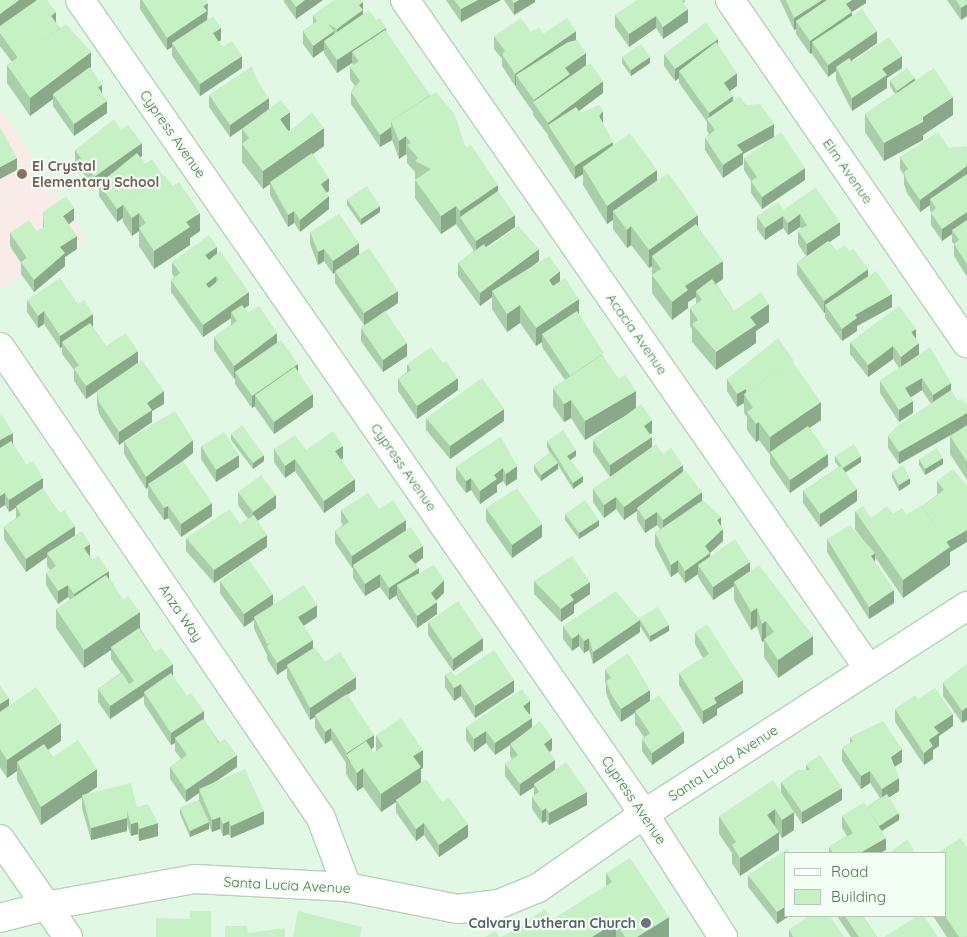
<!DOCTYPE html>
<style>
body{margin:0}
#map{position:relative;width:967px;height:937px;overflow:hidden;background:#ecfcef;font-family:Quicksand,sans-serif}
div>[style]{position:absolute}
.residential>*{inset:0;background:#e1f9e4}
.education>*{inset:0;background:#f9ece8}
.roads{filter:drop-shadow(1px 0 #b5d2b6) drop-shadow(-1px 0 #b5d2b6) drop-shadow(0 1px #b5d2b6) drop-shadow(0 -1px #b5d2b6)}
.minor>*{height:28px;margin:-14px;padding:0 14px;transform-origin:14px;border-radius:14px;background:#fff}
.wall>*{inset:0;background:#a9cfa9}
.shaded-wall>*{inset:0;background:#8aa989}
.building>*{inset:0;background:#c5f1c4}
.dots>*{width:14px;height:14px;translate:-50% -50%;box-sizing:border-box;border:2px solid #f3fef5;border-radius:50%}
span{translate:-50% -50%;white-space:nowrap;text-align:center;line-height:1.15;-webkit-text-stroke:4.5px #f3fef5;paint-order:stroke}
.street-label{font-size:14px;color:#51784f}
.education-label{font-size:14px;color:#785e54;font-weight:700}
.left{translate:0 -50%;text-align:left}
.worship-label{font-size:14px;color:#5b616d;font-weight:700}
.right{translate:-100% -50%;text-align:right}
.legend{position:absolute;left:784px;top:852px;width:162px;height:65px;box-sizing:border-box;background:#f3fef5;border:1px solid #b2c8b3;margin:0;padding:6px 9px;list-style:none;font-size:15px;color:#51784f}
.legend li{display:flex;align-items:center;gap:10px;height:25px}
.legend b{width:25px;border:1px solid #b2c8b3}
</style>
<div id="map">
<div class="residential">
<div style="clip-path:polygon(evenodd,0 0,967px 0,967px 937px,0 937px,0 289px,86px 239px,0 108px,0 0,786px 853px,946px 853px,946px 916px,786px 916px,786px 853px)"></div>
</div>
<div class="education">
<div style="clip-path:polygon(0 108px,86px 239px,0 289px)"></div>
</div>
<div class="roads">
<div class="minor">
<div style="left:80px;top:0;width:990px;rotate:55.28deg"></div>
<div style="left:644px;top:814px;width:146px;rotate:57.3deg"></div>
<div style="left:405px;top:0;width:814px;rotate:55.26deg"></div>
<div style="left:730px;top:0;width:417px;rotate:55.4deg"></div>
<div style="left:0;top:347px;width:570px;rotate:55.72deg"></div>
<div style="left:321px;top:818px;width:74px;rotate:69.4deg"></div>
<div style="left:0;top:839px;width:119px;rotate:55.2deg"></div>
<div style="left:0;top:918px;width:48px;rotate:-14.6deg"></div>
<div style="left:46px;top:906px;width:151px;rotate:-10.3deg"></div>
<div style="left:195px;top:879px;width:152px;rotate:3deg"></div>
<div style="left:347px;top:887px;width:113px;rotate:11.2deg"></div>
<div style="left:458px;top:909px;width:41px;rotate:-7deg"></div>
<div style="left:499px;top:904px;width:42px;rotate:-22.3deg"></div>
<div style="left:538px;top:888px;width:129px;rotate:-34.9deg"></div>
<div style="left:644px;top:814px;width:384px;rotate:-32.8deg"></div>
</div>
</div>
<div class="wall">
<div style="clip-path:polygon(0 0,56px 23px,91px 70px,102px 93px,107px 113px,74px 136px,53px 106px,53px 99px,30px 116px,7px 83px,7px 65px,12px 62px,0 46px)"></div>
<div style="clip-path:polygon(140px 0,206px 0,208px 15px,207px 16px,207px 20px,221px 40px,218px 42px,222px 47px,242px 68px,200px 96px,172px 56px,172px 47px,167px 50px,140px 9px)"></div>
<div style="clip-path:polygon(284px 0,323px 0,296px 19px,284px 2px)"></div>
<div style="clip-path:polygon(446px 0,501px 0,461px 22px)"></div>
<div style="clip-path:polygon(504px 0,535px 0,535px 2px,514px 15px)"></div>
<div style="clip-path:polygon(685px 0,685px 2px,683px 3px,688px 22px,663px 39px,656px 28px,629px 47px,615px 27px,615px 15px)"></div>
<div style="clip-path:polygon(780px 0,866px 0,866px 3px,852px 12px,852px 15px,877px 43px,851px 61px,902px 68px,887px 78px,887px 88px,852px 111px,836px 80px,836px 71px,828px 77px,812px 54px,812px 53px,810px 54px,796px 34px,796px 29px,794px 30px)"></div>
<div style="clip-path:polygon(947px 0,967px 0,961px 20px)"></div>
<div style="clip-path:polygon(363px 14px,376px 20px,386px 32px,466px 148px,498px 191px,515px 227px,486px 247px,487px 249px,539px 261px,532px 266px,560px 281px,604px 358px,652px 433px,650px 434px,652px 447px,663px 454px,683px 472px,702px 501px,721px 525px,723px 541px,710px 553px,710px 556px,750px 571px,813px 654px,778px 678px,764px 657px,764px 641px,762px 642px,757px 626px,751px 630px,734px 600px,734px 586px,713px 600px,698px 577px,698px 574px,685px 583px,678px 572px,671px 577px,655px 546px,655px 533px,660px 529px,657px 525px,645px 533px,637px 520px,637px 511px,624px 520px,616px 509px,604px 518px,593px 502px,593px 489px,610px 477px,593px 452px,593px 440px,625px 416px,585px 440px,571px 418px,564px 422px,553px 406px,553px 388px,565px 380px,542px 347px,542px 342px,536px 346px,520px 323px,507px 332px,492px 309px,492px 297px,480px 306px,458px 276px,458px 263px,474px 251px,456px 224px,441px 234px,415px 198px,415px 180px,416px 179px,415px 179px,415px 172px,407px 163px,407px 156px,406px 154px,399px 159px,392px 140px,380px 147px,351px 104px,351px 92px,355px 86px,350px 79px,350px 67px,353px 65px,352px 63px,337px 73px,324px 53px,324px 50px,313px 58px,303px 44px,303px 31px,313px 24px,313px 15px)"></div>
<div style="clip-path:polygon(531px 32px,576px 40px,586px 65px,603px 93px,579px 111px,580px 113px,603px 124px,613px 145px,657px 180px,698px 226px,723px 279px,716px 284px,734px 311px,769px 322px,756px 331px,756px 343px,716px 370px,692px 342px,692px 329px,690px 326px,690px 308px,696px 304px,696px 297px,688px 302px,688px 308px,672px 320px,652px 293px,652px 266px,649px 268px,631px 245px,627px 248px,613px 229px,613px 220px,607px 224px,583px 185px,583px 174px,575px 179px,548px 137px,548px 134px,548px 135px,533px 115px,533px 112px,516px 88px,516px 85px,515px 86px,502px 66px,502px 59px,494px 49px,494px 36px)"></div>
<div style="clip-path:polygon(718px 44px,737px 86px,730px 91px,733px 101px,746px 105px,774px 137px,743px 154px,743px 164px,723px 178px,705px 150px,705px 138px,709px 134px,707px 131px,707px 122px,679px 83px,679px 78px,675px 81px,664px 66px,664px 54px)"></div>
<div style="clip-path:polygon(622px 57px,650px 63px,631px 76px,622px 63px)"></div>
<div style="clip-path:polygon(890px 80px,915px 81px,953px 115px,923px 135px,923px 140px,884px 161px,865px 132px,865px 114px,895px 94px,890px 86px)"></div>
<div style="clip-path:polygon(209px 95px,269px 109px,290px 130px,288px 131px,289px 132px,324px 146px,313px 154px,329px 191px,326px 193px,329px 209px,300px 232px,294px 223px,288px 227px,270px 195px,270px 184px,263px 189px,242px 162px,242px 129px,250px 123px,230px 137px,209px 107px)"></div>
<div style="clip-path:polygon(121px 130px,142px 156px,140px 157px,145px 164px,200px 231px,190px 238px,190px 245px,154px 269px,139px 246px,139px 231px,132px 236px,123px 222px,123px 218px,117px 222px,99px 196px,99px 186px,94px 189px,75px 162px,75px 150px)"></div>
<div style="clip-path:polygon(967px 147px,967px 277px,954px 256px,954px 244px,952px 242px,952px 234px,942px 241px,931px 225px,931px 212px,930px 211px,930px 205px,920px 212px,907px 193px,904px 184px,904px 175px,900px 169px,900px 157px,949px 148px)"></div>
<div style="clip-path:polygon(744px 158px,805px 180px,762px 209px,751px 193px,751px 181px,744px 170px)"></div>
<div style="clip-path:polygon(816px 188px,840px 235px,829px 242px,836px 251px,868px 276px,892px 307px,857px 326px,857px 331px,842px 341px,825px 318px,825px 313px,824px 313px,797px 275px,797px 263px,806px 256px,798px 244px,798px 231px,802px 229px,800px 227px,788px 235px,783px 228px,765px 240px,757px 229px,757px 216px,784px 210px)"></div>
<div style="clip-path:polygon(347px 199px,380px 212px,361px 225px,347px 205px)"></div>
<div style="clip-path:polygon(43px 212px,74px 220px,68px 224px,77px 249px,65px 257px,65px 266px,34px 292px,21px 274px,21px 263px,10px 246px,10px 233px,37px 232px,43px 228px)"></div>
<div style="clip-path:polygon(310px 232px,359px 254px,398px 303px,385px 312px,407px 356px,383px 372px,361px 341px,361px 328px,364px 325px,335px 283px,335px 272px,333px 274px,324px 261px,318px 265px,310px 244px)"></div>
<div style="clip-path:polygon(217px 254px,249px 305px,244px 308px,248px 313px,277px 342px,298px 373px,313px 407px,274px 434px,255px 407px,255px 406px,252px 408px,235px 384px,235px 378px,234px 379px,214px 350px,214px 337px,231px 325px,231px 318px,203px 337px,171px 292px,171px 280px,174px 277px,172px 274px,172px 262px)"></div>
<div style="clip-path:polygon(27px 300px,93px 326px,92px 326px,106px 346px,138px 363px,164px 404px,152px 411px,152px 422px,119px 445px,99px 414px,97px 404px,97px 391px,86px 399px,74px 381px,74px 370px,62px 354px,62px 347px,60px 348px,44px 324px,38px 328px,27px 312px)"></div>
<div style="clip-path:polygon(916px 339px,919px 355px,951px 391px,958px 401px,967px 405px,967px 480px,950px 454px,950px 436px,957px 431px,899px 464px,888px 448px,888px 436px,931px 404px,922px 390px,911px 397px,913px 413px,899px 422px,880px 393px,880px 381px,899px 368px,893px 359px,868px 377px,850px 354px,850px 342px)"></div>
<div style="clip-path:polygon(407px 364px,458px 390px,417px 419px,398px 391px,398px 379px,407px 372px)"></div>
<div style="clip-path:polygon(794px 364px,821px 420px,809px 428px,828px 466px,790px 493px,770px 464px,770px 455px,759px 440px,756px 442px,747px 430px,747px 417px,744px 413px,744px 403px,737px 407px,727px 391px,727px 379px)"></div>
<div style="clip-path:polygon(0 416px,13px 444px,26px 465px,90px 557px,109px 578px,140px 628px,155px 652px,237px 767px,214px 783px,264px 824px,231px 838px,229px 834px,223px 836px,220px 829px,212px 832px,209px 825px,209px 829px,190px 837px,180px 814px,180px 808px,199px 800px,199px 793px,186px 802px,170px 779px,170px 767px,181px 759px,175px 751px,175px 743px,171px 745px,144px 704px,144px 696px,110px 719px,98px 702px,98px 689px,121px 673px,111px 659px,111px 650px,84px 668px,56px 628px,56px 609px,70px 600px,68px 597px,58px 604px,46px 585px,46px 573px,50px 570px,47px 566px,47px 557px,26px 572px,4px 539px,4px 527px,16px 518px,16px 507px,9px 512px,5px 505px,0 508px)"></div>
<div style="clip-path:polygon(426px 418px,504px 421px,450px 459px,426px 430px)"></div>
<div style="clip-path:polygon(231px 434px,264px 461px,253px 469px,231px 440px)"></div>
<div style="clip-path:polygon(501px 437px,517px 479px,506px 486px,503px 481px,497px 485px,497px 492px,480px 504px,471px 490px,466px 493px,456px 480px,456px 467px)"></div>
<div style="clip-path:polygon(124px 441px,193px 453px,183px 461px,212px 516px,181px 537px,168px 518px,164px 520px,148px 497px,148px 487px,146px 489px,124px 454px)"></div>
<div style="clip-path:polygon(547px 441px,576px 456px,570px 460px,583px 482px,573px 489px,558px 465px,558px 469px,541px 481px,534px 471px,534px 465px,550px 453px,547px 447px)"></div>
<div style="clip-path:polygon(201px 446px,239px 467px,216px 482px,201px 459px)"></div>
<div style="clip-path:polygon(274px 449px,306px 450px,343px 458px,341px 460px,355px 491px,324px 513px,295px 471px,285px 478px,274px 462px)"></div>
<div style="clip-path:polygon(835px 456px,861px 462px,845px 473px,857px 501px,820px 527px,803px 503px,803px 491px,839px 467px,835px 462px)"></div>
<div style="clip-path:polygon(919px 459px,943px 464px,925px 475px,919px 465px)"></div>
<div style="clip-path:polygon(892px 472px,910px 484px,899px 491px,892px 478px)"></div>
<div style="clip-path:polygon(937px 481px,967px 486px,967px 542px,950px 552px,950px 565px,903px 598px,875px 557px,875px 562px,894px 603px,869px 619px,827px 552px,827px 539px,861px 537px,855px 529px,855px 511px,871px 518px,893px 514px,907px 515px,922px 506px,938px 494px,937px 493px)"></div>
<div style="clip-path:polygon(238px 492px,276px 508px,257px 521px,267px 547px,214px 583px,186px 551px,186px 538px,240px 524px,248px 519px,238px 505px)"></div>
<div style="clip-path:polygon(486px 508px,542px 537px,512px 558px,486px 521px)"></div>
<div style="clip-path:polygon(379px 509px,406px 530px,423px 558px,416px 564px,419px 573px,444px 593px,436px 601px,437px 614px,417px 628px,397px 598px,397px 595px,389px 600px,380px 587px,365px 596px,353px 578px,353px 567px,352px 568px,335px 543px,335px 531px,343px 525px,341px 522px,341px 510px)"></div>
<div style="clip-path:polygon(565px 514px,599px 526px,579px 539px,565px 520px)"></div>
<div style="clip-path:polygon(220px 581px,273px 605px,317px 617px,304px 626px,313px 649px,325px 662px,356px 689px,347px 695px,374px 747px,371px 749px,374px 753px,376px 751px,376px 735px,423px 768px,421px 769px,421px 782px,468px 837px,439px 857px,424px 835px,416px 841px,396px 812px,396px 802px,381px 812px,363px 787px,357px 791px,346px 774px,346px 763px,331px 740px,325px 744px,315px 728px,315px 717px,310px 720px,287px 678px,287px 668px,277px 675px,267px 659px,267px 655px,254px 629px,254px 620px,244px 627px,220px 593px)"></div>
<div style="clip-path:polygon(534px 581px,590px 594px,574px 605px,574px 613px,561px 622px,534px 594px)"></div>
<div style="clip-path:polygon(639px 619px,669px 631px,650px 642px,640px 626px,640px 632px,593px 664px,589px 650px,584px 653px,579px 646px,572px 651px,563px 639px,563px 626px)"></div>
<div style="clip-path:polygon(428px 622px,483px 650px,453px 671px,428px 635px)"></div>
<div style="clip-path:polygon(695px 632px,743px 693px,717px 709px,717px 715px,703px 724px,679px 685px,679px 673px,703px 658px,695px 644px)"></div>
<div style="clip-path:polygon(967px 664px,962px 723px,943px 696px,943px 683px)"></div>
<div style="clip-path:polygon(605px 669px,650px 701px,684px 743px,652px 765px,642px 751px,642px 739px,644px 737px,635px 724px,635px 713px,621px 722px,611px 706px,606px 693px,606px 684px,605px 682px)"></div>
<div style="clip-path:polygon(445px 675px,455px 676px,514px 692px,475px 718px,461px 696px,454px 701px,445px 687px)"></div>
<div style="clip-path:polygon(0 686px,9px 706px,61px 741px,48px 750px,53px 757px,97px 787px,86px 794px,137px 807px,158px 836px,139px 841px,138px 834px,131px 836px,127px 824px,127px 831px,91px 840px,82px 808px,82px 797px,41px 825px,17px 780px,17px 771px,7px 778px,0 767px)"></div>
<div style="clip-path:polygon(918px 699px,953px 726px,939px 736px,939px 746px,933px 750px,933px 759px,924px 765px,895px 722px,895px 709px)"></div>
<div style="clip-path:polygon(529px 714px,532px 728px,552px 750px,549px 752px,555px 769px,587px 805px,549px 825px,546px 821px,542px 823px,532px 809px,532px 797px,534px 796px,534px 787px,520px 796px,505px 776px,505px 764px,512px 759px,510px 756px,510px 745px,495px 755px,486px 743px,474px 752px,466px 740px,466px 727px,530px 714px)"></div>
<div style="clip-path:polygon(850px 737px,902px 762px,894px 767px,899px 791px,889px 797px,899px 820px,882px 831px,886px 850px,880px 853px,829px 853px,829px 847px,847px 836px,842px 828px,842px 816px,867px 807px,880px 798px,870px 783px,861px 789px,842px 761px,842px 748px,850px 743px)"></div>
<div style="clip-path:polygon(806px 764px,842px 800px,802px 824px,794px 812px,794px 830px,782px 838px,779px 833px,779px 850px,740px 876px,732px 863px,732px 853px,719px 834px,719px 816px,781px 793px,781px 782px,806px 770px)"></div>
<div style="clip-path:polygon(606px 873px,669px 937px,502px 937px,552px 920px,606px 886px)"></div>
<div style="clip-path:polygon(748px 875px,786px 916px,789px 916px,777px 924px,748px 887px)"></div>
<div style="clip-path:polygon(837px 916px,863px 916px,877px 937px,851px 937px)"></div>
<div style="clip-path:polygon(933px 916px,946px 916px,967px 937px,947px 937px)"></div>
<div style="clip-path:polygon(789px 929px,844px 937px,789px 937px)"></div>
</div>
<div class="shaded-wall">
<div style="clip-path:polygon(19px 0,38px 0,0 32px,0 14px)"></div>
<div style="clip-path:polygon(305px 0,323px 0,296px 19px,296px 7px)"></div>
<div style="clip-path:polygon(478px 0,501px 0,461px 22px,461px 9px)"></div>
<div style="clip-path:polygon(519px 0,535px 0,535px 2px,514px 15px,514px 3px)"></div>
<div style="clip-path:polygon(822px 0,828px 0,796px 21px,796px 29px,794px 30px,794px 18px)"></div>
<div style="clip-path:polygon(852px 0,866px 0,866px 3px,852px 12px,852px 25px,812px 42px,812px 53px,810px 54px,810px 41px,846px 4px)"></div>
<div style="clip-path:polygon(363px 2px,363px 15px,337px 41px,337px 29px,359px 5px)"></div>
<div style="clip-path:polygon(208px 3px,207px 23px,172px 43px,172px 47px,167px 50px,167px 38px)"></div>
<div style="clip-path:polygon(967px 4px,967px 16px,961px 20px,961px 8px)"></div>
<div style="clip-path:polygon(688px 9px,688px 22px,663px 39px,663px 27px)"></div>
<div style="clip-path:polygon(56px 12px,56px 25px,51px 16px)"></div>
<div style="clip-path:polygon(656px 16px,656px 28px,629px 47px,629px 34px)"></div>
<div style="clip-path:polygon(221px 28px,221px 40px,213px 45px,213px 33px)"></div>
<div style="clip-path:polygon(386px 28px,386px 40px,352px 52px,352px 63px,337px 73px,337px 60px)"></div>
<div style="clip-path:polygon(334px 31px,334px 43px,324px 41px,324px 50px,313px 58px,313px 46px)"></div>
<div style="clip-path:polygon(576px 31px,576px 43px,516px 75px,516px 85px,515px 86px,515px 74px)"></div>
<div style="clip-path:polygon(877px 31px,877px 43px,838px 70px,836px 67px,836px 71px,828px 77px,828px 65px)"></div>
<div style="clip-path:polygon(718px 39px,718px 52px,679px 71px,679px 78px,675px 81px,675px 69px)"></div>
<div style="clip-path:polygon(91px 52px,91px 70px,53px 94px,53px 99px,30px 116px,30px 98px)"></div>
<div style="clip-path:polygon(586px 53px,586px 65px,534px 103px,534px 100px,565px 68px)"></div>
<div style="clip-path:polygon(242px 56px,242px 68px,200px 96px,200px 84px)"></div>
<div style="clip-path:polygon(902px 56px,902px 68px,887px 78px,887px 88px,852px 111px,852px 98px,882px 69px)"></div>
<div style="clip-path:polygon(650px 57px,650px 63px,631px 76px,631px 70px)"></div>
<div style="clip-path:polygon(737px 73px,737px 86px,724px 95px,724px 83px)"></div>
<div style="clip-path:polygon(915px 78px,915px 85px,897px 97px,897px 91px)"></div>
<div style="clip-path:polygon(603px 81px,603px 93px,552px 131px,548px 125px,548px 135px,548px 123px)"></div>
<div style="clip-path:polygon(102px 85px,102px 97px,98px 87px)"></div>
<div style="clip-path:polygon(733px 96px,733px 109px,709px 122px,709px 113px)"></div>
<div style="clip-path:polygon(953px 97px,953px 115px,923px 135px,923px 140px,884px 161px,884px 143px)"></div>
<div style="clip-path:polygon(269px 98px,269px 110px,230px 137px,230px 125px)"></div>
<div style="clip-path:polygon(107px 101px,107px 113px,74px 136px,74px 124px)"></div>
<div style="clip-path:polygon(603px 111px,603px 124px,599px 116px)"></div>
<div style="clip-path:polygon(290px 112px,290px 130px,280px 137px,280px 119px)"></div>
<div style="clip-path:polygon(774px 124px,774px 137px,743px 154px,743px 164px,723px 178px,723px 165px,737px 145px)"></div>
<div style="clip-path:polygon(391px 127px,392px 140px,380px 147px,380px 135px)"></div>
<div style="clip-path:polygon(324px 128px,324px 146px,271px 184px,270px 182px,270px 184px,263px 189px,263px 171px)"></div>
<div style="clip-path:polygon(406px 136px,406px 154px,399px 159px,399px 141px)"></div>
<div style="clip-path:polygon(613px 142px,613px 155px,583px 167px,583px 174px,575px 179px,575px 166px)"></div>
<div style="clip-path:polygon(142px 143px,142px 156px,100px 185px,99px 184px,99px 186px,94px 189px,94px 177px)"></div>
<div style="clip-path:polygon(17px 158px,17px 170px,0 179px,0 167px)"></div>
<div style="clip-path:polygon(967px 166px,967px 178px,930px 199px,930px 205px,920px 212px,920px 200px)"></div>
<div style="clip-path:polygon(805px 168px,805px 180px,762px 209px,762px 197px)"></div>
<div style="clip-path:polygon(657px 170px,657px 188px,613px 211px,613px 220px,607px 224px,607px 206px)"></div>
<div style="clip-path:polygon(329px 178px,329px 191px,321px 197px,321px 184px)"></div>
<div style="clip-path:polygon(498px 185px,498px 203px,460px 217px,460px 211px)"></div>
<div style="clip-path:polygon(329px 196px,329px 209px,300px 232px,300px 220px)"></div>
<div style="clip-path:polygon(123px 205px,123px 218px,117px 222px,117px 209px)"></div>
<div style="clip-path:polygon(380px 206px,380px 212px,361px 225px,361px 219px)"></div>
<div style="clip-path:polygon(456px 206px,456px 224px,441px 234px,441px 216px)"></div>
<div style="clip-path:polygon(74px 208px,74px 220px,63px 229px,63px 216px)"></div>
<div style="clip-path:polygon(294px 211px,294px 223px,288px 227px,288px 215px)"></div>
<div style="clip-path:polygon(967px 212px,967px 225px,952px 230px,952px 234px,942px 241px,942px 229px)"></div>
<div style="clip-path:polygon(139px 213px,139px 231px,132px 236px,132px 218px)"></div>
<div style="clip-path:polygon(200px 213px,200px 231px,190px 238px,190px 245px,154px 269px,154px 251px,186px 222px)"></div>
<div style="clip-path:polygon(800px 214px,800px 227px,788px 235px,788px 223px)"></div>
<div style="clip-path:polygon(515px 215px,515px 227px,476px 254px,476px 241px)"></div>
<div style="clip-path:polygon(698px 215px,698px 233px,652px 256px,652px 266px,649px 268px,649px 250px)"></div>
<div style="clip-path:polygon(783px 216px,783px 228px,765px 240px,765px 228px)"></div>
<div style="clip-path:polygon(840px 222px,840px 235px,807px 257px,807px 244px)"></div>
<div style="clip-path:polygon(631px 226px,631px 245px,627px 248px,627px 230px)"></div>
<div style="clip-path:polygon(77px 236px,77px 249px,65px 257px,65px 266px,34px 292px,34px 280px,60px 247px)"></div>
<div style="clip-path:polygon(359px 243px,359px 255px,333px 274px,333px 261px)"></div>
<div style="clip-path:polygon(217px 247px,217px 259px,205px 267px,205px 255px)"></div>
<div style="clip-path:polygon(324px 249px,324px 261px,318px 265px,318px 252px)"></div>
<div style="clip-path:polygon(539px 249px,539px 261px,494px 295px,492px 291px,492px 297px,480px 306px,480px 293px)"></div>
<div style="clip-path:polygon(723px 261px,723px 279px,699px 295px,696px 291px,696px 297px,688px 302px,688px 308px,672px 320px,672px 302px,685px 286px)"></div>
<div style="clip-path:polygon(868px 269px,868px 282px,825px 305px,825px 312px,824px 313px,824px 301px)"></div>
<div style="clip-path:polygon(560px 271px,560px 290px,549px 298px,549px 280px)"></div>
<div style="clip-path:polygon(216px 276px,216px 289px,206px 296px,206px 284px)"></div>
<div style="clip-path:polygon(398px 291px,398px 303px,364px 325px,364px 313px)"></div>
<div style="clip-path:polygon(249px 292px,249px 305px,234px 316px,231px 312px,231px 318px,203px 337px,203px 325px)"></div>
<div style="clip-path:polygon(892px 294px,892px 307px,857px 326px,857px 331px,842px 341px,842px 329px,855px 315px)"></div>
<div style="clip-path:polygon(579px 299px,579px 317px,542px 334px,542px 342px,536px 346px,536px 328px)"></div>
<div style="clip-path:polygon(769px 304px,769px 322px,756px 331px,756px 343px,716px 370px,716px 352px,750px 317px)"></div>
<div style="clip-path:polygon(520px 305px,520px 323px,507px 332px,507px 314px)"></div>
<div style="clip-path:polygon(44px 311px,44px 324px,38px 328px,38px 316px)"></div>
<div style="clip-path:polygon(93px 314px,93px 326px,65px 345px,62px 342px,62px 347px,60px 348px,60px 336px)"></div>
<div style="clip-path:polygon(916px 329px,916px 341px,911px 332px)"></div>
<div style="clip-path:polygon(277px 333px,277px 345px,235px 372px,235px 378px,234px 379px,234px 366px)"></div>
<div style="clip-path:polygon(407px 343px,407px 356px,383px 372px,383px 360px)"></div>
<div style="clip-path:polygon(919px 343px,919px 356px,901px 369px,901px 357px)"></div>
<div style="clip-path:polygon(893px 346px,893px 359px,868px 377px,868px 365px)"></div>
<div style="clip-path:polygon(138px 351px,138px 363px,86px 399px,86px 386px)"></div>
<div style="clip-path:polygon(298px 364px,298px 376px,255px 395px,255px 406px,252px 408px,252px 396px)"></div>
<div style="clip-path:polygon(458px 378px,458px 390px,417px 419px,417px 406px)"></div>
<div style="clip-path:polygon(922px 378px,922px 390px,905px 401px,905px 388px)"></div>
<div style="clip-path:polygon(951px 383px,951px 396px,933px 408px,933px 395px)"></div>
<div style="clip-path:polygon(746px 389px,746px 397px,744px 394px,744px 403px,737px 407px,737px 394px)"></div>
<div style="clip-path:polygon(164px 391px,164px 404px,152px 411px,152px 422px,119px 445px,119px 432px,147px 403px)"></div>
<div style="clip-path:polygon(636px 391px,636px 409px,585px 440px,585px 421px)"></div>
<div style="clip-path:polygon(313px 394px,313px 407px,274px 434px,274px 422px)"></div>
<div style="clip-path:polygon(571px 400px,571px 418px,564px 422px,564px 404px)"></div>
<div style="clip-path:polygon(913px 401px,913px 413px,899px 422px,899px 410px)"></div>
<div style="clip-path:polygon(821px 402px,821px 420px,772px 454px,770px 452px,770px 455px,770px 437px)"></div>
<div style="clip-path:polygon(504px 409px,504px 421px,450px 459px,450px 446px)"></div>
<div style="clip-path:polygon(967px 413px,967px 426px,899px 464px,899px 452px)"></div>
<div style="clip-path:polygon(652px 420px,652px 433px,644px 438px,644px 426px)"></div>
<div style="clip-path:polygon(759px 422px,759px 440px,756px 442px,756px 424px)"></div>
<div style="clip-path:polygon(13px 433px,13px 445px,0 452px,0 440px)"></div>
<div style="clip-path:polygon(652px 437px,652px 449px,610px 478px,610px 465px)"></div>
<div style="clip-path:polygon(193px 440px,193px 453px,150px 486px,148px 484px,148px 487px,146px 489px,146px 477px)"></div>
<div style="clip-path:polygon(343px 446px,343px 458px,335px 464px,335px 451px)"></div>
<div style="clip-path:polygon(576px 450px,576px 456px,567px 462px,567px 456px)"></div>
<div style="clip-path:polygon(828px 454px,828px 466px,790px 493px,790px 480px)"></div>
<div style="clip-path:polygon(239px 455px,239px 467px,216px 482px,216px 470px)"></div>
<div style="clip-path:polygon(264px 455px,264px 461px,253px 469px,253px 463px)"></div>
<div style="clip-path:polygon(861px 456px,861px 462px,843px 474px,843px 468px)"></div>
<div style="clip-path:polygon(943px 458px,943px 464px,925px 475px,925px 469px)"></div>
<div style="clip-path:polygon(295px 459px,295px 471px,285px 478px,285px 466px)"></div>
<div style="clip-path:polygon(558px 463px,558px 469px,541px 481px,541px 475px)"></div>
<div style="clip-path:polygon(683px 465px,683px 478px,637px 508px,637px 511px,624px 520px,624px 507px)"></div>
<div style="clip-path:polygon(517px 466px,517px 479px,506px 486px,506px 474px)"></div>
<div style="clip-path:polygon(503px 468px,503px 481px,497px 485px,497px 492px,480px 504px,480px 491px,494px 475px)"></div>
<div style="clip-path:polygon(583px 476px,583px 482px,573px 489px,573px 483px)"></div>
<div style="clip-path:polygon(43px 478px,43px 490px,9px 512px,9px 500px)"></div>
<div style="clip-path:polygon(471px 478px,471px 490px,466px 493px,466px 481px)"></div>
<div style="clip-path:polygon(910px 478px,910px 484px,899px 491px,899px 485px)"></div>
<div style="clip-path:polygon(355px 479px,355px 491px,324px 513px,324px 501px)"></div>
<div style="clip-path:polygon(857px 489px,857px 501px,820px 527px,820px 514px)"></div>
<div style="clip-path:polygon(702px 492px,702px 505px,663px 532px,663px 520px)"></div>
<div style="clip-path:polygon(5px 493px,5px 505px,0 508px,0 496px)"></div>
<div style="clip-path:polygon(276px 495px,276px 508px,253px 524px,253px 512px)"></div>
<div style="clip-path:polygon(616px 497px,616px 509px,604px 518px,604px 505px)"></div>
<div style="clip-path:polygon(212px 503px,212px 516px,181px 537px,181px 524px)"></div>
<div style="clip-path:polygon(168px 506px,168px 518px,164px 520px,164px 508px)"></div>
<div style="clip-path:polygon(657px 512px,657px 525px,645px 533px,645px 520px)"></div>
<div style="clip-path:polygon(721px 517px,721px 529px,717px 520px)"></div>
<div style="clip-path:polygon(406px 520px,406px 532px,353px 565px,353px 567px,352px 568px,352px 556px)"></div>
<div style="clip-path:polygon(599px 520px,599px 526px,579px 539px,579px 533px)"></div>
<div style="clip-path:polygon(542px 524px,542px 537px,512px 558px,512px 545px)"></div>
<div style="clip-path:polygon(75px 526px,75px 538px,47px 553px,47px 557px,26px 572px,26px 559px)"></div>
<div style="clip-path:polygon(723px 529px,723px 541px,708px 555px,710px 553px,710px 566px,698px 565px,698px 574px,685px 583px,685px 571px,705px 546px)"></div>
<div style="clip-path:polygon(967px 530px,967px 542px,950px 552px,950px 565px,903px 598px,903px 580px,945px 543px)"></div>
<div style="clip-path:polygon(267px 535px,267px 547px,214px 583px,214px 570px)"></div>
<div style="clip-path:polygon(90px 544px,90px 556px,84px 561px,84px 548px)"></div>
<div style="clip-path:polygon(423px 546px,423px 558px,408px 568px,408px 556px)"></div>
<div style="clip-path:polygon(875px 553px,875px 566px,871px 556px)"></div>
<div style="clip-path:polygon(678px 560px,678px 572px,671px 577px,671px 565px)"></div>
<div style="clip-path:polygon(750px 562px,750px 574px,734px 582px,734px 586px,713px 600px,713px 587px)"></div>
<div style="clip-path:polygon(419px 568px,419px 580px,397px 585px,397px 595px,389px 600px,389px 588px)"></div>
<div style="clip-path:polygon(109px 571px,109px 584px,74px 606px,74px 594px)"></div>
<div style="clip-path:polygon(380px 574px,380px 587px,365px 596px,365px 584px)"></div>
<div style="clip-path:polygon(444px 580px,444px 593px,431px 605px,431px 593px)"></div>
<div style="clip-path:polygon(590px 582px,590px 594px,574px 605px,574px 613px,561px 622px,561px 609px,570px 595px)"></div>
<div style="clip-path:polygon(68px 585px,68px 597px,58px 604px,58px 591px)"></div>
<div style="clip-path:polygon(894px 590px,894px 603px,869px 619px,869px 607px)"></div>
<div style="clip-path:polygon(273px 594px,273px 607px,254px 617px,254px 620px,244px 627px,244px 614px)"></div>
<div style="clip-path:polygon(437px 602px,437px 614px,417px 628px,417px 616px)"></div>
<div style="clip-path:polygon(317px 605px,317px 617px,298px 629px,298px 617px)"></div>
<div style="clip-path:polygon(757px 608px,757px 626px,751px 630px,751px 612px)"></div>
<div style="clip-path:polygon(140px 612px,140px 630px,111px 647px,111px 650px,84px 668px,84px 650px)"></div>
<div style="clip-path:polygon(640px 620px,640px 632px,593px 664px,593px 652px)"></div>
<div style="clip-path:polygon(766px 621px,766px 639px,764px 639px,764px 641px,762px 642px,762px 624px)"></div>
<div style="clip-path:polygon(669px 625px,669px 631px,650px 642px,650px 636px)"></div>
<div style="clip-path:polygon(579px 634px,579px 646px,572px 651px,572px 639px)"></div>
<div style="clip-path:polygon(813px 636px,813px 654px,778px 678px,778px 660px)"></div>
<div style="clip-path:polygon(483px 638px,483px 650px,453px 671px,453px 659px)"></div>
<div style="clip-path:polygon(589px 638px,589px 650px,584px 653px,584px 641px)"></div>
<div style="clip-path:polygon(313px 640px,313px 652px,287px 665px,287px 668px,277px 675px,277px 663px)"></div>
<div style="clip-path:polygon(173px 664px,173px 677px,144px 692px,144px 696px,110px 719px,110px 706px)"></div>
<div style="clip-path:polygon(356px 677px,356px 689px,315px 716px,315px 715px,315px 717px,310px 720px,310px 708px)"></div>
<div style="clip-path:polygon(514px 680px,514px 692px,475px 718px,475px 706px)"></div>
<div style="clip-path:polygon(743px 680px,743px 693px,717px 709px,717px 715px,703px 724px,703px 711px,714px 698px)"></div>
<div style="clip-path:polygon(461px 684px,461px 696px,454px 701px,454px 688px)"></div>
<div style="clip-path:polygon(650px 690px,650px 702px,621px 722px,621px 709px)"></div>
<div style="clip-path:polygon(9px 698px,9px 711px,0 717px,0 704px)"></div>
<div style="clip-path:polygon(530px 701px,530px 714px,523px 718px,523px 706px)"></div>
<div style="clip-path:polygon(967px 707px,967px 720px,962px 723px,962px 711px)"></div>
<div style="clip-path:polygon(204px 711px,204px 724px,175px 738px,175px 743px,171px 745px,171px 733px)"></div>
<div style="clip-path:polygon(953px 714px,953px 726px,939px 736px,939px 746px,933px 750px,933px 759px,924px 765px,924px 753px,934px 727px)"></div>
<div style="clip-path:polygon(532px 718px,532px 730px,495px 755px,495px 743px)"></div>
<div style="clip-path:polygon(61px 723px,61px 741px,20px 768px,17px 762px,17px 771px,7px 778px,7px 760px)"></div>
<div style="clip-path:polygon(331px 728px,331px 740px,325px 744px,325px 732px)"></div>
<div style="clip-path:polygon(486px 731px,486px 743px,474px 752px,474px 739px)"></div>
<div style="clip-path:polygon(684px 731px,684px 743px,652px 765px,652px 753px)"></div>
<div style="clip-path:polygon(374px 735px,374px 747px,350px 763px,347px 757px,347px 753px)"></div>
<div style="clip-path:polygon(552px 738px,552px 750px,544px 756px,544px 744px)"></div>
<div style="clip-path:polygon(902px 749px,902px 762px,891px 769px,891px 757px)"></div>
<div style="clip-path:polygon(423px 750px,423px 768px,421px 769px,421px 785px,396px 800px,396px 802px,381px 812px,381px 794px,413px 756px)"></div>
<div style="clip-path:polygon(237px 755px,237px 767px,200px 792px,199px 789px,199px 793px,186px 802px,186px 790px)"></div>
<div style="clip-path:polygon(555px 760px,555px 772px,534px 784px,534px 787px,520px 796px,520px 784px)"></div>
<div style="clip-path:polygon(363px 768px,363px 787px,357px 791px,357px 773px)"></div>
<div style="clip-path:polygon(97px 769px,97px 787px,41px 825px,41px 807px)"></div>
<div style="clip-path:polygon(870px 771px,870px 783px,861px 789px,861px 776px)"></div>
<div style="clip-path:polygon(899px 778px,899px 791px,882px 802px,882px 789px)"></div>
<div style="clip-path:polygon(842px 788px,842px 800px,802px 824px,802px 812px)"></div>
<div style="clip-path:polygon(587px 792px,587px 805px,549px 825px,549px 813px)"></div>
<div style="clip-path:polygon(546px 808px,546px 821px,542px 823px,542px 811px)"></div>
<div style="clip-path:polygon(775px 809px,775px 827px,767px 815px)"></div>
<div style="clip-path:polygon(264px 811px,264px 824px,231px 838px,231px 826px)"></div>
<div style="clip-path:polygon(794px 812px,794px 830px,782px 838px,782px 820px)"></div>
<div style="clip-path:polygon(899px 813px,899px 820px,878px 833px,878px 827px)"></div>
<div style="clip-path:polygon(220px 817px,220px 829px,212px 832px,212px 820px)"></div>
<div style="clip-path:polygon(127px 818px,127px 831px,91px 840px,91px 828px)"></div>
<div style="clip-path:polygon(229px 821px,229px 834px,223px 836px,223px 824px)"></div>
<div style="clip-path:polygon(138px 822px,138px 834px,131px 836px,131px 824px)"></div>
<div style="clip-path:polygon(209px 822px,209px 829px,190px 837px,190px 831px)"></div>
<div style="clip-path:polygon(158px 823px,158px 836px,139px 841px,139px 829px)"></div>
<div style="clip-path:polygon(424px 823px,424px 835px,416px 841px,416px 829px)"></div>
<div style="clip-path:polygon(468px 824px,468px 837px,439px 857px,439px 845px)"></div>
<div style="clip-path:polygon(779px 832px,779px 850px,740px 876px,740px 858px)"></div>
<div style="clip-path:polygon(886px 838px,886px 850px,880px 853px,860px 853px)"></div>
<div style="clip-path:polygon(786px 906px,786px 916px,789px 916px,777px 924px,777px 912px)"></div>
<div style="clip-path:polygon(669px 917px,669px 937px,637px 937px)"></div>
<div style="clip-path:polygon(616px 922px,616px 937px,592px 937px)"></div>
</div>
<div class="building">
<div style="clip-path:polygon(0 0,19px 0,0 14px)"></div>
<div style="clip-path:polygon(37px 0,47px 0,56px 12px,51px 16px,60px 28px,18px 58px,0 33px,0 26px)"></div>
<div style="clip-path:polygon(142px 0,206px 0,208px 3px,203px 6px,207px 11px,167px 38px)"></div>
<div style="clip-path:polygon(291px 0,305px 0,296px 7px)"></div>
<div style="clip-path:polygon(334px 0,361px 0,363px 2px,359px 5px,363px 10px,337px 29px,328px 24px,334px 31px,313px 46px,303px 31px,317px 21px,313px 15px)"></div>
<div style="clip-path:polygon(454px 0,478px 0,461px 9px)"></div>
<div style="clip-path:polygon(512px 0,519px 0,514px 3px)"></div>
<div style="clip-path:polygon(637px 0,681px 0,688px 9px,663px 27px,656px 16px,629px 34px,615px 15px)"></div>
<div style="clip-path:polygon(786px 0,822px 0,794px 18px)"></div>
<div style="clip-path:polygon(827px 0,852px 0,846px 4px,852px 12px,810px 41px,796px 21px)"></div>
<div style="clip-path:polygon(956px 0,967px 0,967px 4px,961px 8px)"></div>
<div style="clip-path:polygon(862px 9px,877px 31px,828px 65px,812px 42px)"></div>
<div style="clip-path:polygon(369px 10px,376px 20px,380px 18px,386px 28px,337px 60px,324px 41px)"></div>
<div style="clip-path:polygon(213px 16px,221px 28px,213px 33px,222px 47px,232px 41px,242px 56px,200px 84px,172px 43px)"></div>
<div style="clip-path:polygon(521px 18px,531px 32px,539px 27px,543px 34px,567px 18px,576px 31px,515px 74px,502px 54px,505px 51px,494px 36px)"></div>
<div style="clip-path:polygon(706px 22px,718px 39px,675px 69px,664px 54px)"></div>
<div style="clip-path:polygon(66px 24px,91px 52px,30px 98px,7px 65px)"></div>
<div style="clip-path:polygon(385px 30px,430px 95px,391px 121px,391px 127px,380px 135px,351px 92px,360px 81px,350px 67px,359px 61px,352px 52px)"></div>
<div style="clip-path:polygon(889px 37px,902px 56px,882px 69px,887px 75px,852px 98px,836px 67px,849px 58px,852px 62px)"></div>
<div style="clip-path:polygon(577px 40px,586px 53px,565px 68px,570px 74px,534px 100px,516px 75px,568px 42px)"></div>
<div style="clip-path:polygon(716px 42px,737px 73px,724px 83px,733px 96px,709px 113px,679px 71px)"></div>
<div style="clip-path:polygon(641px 44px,650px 57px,631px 70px,622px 57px)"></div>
<div style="clip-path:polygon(590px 63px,603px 81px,548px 123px,533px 102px)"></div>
<div style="clip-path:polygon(252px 66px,257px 80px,269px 98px,230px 125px,209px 95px)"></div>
<div style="clip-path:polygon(90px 67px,102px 85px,98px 87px,107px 101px,74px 124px,53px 94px)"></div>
<div style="clip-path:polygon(907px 68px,915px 78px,897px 91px,890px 80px)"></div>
<div style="clip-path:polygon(934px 68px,953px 97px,923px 117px,923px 122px,884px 143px,865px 114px)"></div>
<div style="clip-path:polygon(436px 92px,454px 113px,466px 148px,471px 145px,498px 185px,460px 211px,456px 206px,441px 216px,415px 180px,431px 169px,415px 161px,418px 158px,407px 145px,411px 143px,406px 136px,399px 141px,391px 121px)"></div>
<div style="clip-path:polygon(740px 96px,746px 105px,760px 104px,774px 124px,737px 145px,743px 152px,723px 165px,705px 138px,715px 130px,707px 119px)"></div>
<div style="clip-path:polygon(281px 100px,290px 112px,280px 119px,289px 132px,312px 112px,324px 128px,263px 171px,242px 144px,249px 138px,242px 129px)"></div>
<div style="clip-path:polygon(599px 105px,603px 111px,599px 116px,613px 142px,575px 166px,548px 125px,576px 107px,580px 113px)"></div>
<div style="clip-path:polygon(114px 119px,121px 130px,128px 125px,142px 143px,94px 177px,75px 150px)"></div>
<div style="clip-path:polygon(0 127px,17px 158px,0 167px)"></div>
<div style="clip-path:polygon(781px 132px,805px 168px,762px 197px,751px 181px,757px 177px,744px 158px)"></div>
<div style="clip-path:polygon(938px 132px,949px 148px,966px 146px,967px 147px,967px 166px,920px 200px,907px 181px,904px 172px,908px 169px,900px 157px)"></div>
<div style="clip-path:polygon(630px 133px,657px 170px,607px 206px,583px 167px)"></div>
<div style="clip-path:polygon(137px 153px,145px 164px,152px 159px,164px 177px,123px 204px,123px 205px,117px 209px,99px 184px)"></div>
<div style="clip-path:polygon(312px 153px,329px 178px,321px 184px,329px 196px,300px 220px,294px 211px,288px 215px,270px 182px)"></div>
<div style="clip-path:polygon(668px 173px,698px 215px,649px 250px,631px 226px,627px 230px,613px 211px)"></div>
<div style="clip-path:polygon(967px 174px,967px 212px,942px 229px,931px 213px,936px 208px,930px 199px)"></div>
<div style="clip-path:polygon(165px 176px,173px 186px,179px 182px,200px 213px,186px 222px,190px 227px,154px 251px,139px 228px,146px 223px,139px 213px,132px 218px,123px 204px)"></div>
<div style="clip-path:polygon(367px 186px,380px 206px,361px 219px,347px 199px)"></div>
<div style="clip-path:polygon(816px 188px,840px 222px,807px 244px,798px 231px,807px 225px,800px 214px,788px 223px,783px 216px,765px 228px,757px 216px,778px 202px,784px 210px)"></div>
<div style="clip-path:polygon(498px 191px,515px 215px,476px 241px,460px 217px)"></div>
<div style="clip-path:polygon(66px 196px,74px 208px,63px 216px,77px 236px,60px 247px,65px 253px,34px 280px,21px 262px,27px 258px,10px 233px,29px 220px,37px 232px,44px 227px,43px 212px)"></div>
<div style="clip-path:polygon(339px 214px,359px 243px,333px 261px,324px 249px,318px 252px,310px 232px)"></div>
<div style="clip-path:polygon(967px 220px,967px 264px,954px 244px,959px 240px,952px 230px)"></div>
<div style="clip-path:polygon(696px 224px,723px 261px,685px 286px,688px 290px,672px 302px,652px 275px,661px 269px,652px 256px)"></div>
<div style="clip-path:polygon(518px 226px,539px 249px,480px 293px,458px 263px,484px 244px,487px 249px)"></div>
<div style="clip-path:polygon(evenodd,209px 235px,217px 247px,205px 255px,209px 260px,220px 251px,249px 292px,203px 325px,171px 280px,180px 273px,172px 262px,209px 235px,216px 276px,219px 280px,209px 288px,206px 284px,216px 276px)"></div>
<div style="clip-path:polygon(828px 241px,836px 251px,845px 245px,849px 251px,854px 249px,868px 269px,824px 301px,797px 263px)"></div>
<div style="clip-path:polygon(369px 248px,398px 291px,364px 313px,335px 271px)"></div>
<div style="clip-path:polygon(549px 256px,560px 271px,549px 280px,553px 286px,565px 278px,579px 299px,536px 328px,520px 305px,507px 314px,492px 291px)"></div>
<div style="clip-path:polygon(876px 271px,892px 294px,855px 315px,857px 318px,842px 329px,825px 305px)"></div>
<div style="clip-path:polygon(60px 278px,78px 304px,84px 300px,93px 314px,60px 336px,44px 311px,38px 316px,27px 300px)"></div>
<div style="clip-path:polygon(712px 279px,734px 311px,761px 292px,769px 304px,750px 317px,756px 325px,716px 352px,692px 324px,698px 320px,690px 308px,702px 300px,696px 291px)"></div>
<div style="clip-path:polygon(242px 305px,248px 313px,259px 306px,277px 333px,234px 366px,214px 337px,237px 321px,231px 312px)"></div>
<div style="clip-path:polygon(899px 306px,916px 329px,911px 332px,919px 343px,901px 357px,893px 346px,868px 365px,850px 342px)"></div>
<div style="clip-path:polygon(385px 311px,407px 343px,383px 360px,361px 328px)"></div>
<div style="clip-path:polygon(577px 311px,604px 353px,570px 376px,542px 334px)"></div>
<div style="clip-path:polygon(90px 323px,106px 346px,126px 333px,138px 351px,86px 386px,74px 369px,79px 365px,62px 342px)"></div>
<div style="clip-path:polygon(778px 338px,794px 361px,793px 362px,792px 361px,747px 392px,746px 389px,737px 394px,727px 379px)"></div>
<div style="clip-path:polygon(281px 340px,298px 364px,252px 396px,235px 372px)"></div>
<div style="clip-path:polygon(431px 347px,443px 363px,446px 361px,458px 378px,417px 406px,398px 379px,411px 370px,407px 364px)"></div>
<div style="clip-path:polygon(930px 347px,951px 383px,933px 395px,922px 378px,905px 388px,913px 401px,899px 410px,880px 381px)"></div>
<div style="clip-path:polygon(602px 355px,619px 379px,625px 375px,636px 391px,585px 421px,571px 400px,564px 404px,553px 388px)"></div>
<div style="clip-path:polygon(142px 360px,164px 391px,147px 403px,152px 410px,119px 432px,99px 402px,97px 391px)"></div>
<div style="clip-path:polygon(792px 361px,821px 402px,770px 437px,759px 422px,756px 424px,747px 412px,753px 408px,744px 394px)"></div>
<div style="clip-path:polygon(295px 367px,313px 394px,274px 422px,255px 395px)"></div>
<div style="clip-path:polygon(482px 378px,504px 409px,450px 446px,426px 418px)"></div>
<div style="clip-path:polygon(951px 390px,958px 401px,962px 399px,967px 405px,967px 413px,899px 452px,888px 436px,897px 426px)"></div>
<div style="clip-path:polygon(641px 404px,652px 420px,644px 426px,652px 437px,610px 465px,593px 440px)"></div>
<div style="clip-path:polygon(175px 411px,193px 440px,146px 477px,124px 441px)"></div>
<div style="clip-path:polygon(2px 415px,13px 433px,0 440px,0 416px)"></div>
<div style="clip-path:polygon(242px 425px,264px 455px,253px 463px,231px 434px)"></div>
<div style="clip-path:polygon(967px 425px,967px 462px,950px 436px)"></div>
<div style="clip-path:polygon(808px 426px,828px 454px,790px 480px,770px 452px)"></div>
<div style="clip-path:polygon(563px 430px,576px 450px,567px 456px,583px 476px,573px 483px,547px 441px)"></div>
<div style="clip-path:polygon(333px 431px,343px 446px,335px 451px,355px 479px,324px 501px,295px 459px,285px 466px,274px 449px,295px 435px,306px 450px)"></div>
<div style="clip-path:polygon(224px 432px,239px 455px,216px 470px,201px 446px)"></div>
<div style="clip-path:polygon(501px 437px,517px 466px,506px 474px,503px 468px,494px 475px,497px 479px,480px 491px,471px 478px,466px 481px,456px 467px)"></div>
<div style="clip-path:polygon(11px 441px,26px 465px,33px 461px,43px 478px,9px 500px,5px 493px,0 496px,0 448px)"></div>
<div style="clip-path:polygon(656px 444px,663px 454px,671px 448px,683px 465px,624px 507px,616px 497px,604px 505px,593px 489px)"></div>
<div style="clip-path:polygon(854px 444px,861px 456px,843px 468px,835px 456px)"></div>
<div style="clip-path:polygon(937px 448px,943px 458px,925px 469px,919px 459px)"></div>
<div style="clip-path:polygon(551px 453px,558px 463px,541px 475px,534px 465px)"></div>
<div style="clip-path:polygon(183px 461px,212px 503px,181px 524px,168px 506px,164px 508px,148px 484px)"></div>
<div style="clip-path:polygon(903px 465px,910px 478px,899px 485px,892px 472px)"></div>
<div style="clip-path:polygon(841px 466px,857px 489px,820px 514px,803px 491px)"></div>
<div style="clip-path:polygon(953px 469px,967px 486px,967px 530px,946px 542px,922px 506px,944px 490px,937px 481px)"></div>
<div style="clip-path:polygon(685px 470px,702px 492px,663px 520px,657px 512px,645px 520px,637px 508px)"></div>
<div style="clip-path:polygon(261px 475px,276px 495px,253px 512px,238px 492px)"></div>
<div style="clip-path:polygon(43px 488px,59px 513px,64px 510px,75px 526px,26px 559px,4px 527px,21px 515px,16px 506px)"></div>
<div style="clip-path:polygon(517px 488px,542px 524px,512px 545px,486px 508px)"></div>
<div style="clip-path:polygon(368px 493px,379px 509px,393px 500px,406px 520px,352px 556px,335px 531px,349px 522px,341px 510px)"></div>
<div style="clip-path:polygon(585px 500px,599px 520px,579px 533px,565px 514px)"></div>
<div style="clip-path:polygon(703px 500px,721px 517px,717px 520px,723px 529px,705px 546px,710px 553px,685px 571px,678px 560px,671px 565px,655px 533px)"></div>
<div style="clip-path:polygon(921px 505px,950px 547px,903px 580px,855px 511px,863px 506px,871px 518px,887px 506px,893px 514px,902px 508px,907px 515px)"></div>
<div style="clip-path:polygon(230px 509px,240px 524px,254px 515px,267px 535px,214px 570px,186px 538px)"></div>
<div style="clip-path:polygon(850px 525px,875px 553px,871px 556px,894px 590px,869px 607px,827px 539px)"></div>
<div style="clip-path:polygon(411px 527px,423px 546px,408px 556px,419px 568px,389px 588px,380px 574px,365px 584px,353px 565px)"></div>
<div style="clip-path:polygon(82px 531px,90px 544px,84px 548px,92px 560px,98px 556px,109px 571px,74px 594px,68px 585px,58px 591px,46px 573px,56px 566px,47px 553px)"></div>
<div style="clip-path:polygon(735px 539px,750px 562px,713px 587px,698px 565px)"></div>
<div style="clip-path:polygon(572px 556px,590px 582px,570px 595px,574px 600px,561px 609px,534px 581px)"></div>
<div style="clip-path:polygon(249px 560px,273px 594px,244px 614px,220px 581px)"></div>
<div style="clip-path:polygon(434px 565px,444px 580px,431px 593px,437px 602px,417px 616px,397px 585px)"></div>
<div style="clip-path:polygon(759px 565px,813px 636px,778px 660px,764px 639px,774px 632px,766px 621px,762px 624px,757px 608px,751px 612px,734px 582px)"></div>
<div style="clip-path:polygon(106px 575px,124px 600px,128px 596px,140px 612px,84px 650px,56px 609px)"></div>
<div style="clip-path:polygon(304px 585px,317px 605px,298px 617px,313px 640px,277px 663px,267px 647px,270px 642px,267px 644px,254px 617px)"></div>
<div style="clip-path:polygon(616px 591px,640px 620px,593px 652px,589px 638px,584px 641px,579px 634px,572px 639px,563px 626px)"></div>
<div style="clip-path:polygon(458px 601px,483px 638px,453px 659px,428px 622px)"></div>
<div style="clip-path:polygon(658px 607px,669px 625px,650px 636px,639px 618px)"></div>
<div style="clip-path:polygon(707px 624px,743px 680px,714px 698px,717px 703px,703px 711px,679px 673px,709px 654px,695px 632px)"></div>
<div style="clip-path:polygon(139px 628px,155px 652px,161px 648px,173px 664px,110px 706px,98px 689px,122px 673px,129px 684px,134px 681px,111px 647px)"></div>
<div style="clip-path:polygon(315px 647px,325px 662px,340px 652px,356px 677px,310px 708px,287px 665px)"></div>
<div style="clip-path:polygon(494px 650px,514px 680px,475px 706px,461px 684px,454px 688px,445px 675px,451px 671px,455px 676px)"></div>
<div style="clip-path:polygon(628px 653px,650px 690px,621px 709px,611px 694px,606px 681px,611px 678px,605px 669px)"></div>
<div style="clip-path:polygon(967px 664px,967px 707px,962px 711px,943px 683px)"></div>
<div style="clip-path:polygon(171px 673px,187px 696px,191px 693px,204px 711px,171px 733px,144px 692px)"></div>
<div style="clip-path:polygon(0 686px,9px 698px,0 704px)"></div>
<div style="clip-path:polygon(36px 687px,61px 723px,7px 760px,0 749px,0 712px)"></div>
<div style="clip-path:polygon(935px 688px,953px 714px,934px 727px,939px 733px,929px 740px,933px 746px,924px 753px,895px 709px,915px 695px,918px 699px)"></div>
<div style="clip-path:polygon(522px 689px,530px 701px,523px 706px,532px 718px,495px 743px,486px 731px,474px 739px,466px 727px)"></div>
<div style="clip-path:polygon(347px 694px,374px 735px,347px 753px,331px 728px,325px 732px,315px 715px)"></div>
<div style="clip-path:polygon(659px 695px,684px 731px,652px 753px,642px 739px,650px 733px,635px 711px)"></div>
<div style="clip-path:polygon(401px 718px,423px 750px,413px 756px,421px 767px,381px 794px,363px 768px,357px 773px,346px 755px,366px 741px,374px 753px,383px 746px,376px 735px)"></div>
<div style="clip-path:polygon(203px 719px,219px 743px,225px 739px,237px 755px,186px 790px,170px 767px,187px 755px,175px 738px)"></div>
<div style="clip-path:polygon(540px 721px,552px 738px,544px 744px,555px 760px,520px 784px,505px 764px,518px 755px,510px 744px)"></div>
<div style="clip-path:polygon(883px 721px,902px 749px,891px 757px,899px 778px,882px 789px,870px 771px,861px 776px,842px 748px,853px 741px,850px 737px)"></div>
<div style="clip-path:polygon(78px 740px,97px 769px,41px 807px,17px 762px,44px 744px,53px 757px)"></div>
<div style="clip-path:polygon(820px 755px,842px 788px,802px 812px,781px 782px,798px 770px,810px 770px,806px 764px)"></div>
<div style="clip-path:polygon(566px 762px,587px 792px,549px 813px,546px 808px,542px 811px,532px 797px,539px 792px,534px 784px)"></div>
<div style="clip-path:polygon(245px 769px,264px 811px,231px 826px,229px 821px,223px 824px,220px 817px,212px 820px,199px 789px)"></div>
<div style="clip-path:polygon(426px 779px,442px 802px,449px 798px,468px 824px,439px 845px,424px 823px,416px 829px,396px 800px)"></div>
<div style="clip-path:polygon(773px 780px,794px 812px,782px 820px,775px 809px,767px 815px,779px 832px,740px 858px,732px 845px,736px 842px,719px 816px)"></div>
<div style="clip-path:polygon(131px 783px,137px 807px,148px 804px,158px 823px,139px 829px,138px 822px,131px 824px,127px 811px,127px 818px,91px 828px,82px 795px)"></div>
<div style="clip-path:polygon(887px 794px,899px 813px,879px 826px,867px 807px)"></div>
<div style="clip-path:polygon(199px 800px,209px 822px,190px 831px,180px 808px)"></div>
<div style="clip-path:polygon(864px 802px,886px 838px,860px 853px,833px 853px,829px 847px,853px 833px,842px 816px)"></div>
<div style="clip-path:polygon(961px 838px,967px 848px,967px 936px,965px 937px,959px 937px,945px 916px,946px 916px,946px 853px,937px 853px)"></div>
<div style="clip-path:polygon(908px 839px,915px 853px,889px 853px)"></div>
<div style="clip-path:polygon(787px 849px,790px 853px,786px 853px,786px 906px,777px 912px,748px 875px)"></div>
<div style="clip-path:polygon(630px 858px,669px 917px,637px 937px,625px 937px,616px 922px,592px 937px,502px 937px,545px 909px,552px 920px,612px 882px,606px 873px)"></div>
<div style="clip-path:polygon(190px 911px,211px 911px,211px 937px,156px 937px,156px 918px,190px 919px)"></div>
<div style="clip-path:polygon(298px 911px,362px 927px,360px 937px,293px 937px)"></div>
<div style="clip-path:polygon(809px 916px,830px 916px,844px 937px,793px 937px,789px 929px)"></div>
<div style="clip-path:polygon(845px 916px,863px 916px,877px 937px,859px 937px)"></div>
<div style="clip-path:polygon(917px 916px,924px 916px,938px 937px,884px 937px)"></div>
<div style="clip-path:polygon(225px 926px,247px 926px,248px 933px,285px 928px,285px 937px,225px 937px)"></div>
<div style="clip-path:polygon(495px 931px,499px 937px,485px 937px)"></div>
</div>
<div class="dots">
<div style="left:22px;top:174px;background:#8d6e63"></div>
<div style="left:646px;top:923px;background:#6b7280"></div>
</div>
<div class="street-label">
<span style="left:173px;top:134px;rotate:55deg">Cypress Avenue</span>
<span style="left:848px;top:171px;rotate:55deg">Elm Avenue</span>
<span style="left:637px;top:334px;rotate:55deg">Acacia Avenue</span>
<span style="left:404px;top:467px;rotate:55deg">Cypress Avenue</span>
<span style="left:181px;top:613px;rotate:56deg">Anza Way</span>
<span style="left:723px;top:763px;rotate:-33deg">Santa Lucia Avenue</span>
<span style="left:634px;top:800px;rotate:56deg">Cypress Avenue</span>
<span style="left:287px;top:885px;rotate:3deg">Santa Lucia Avenue</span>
</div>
<div class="education-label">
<span class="left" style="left:32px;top:174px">El Crystal<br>Elementary School</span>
</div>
<div class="worship-label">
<span class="right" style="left:636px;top:923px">Calvary Lutheran Church</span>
</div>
<ul class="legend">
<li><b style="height:6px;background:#fff"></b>Road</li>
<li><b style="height:14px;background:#c5f1c4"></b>Building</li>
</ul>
</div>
